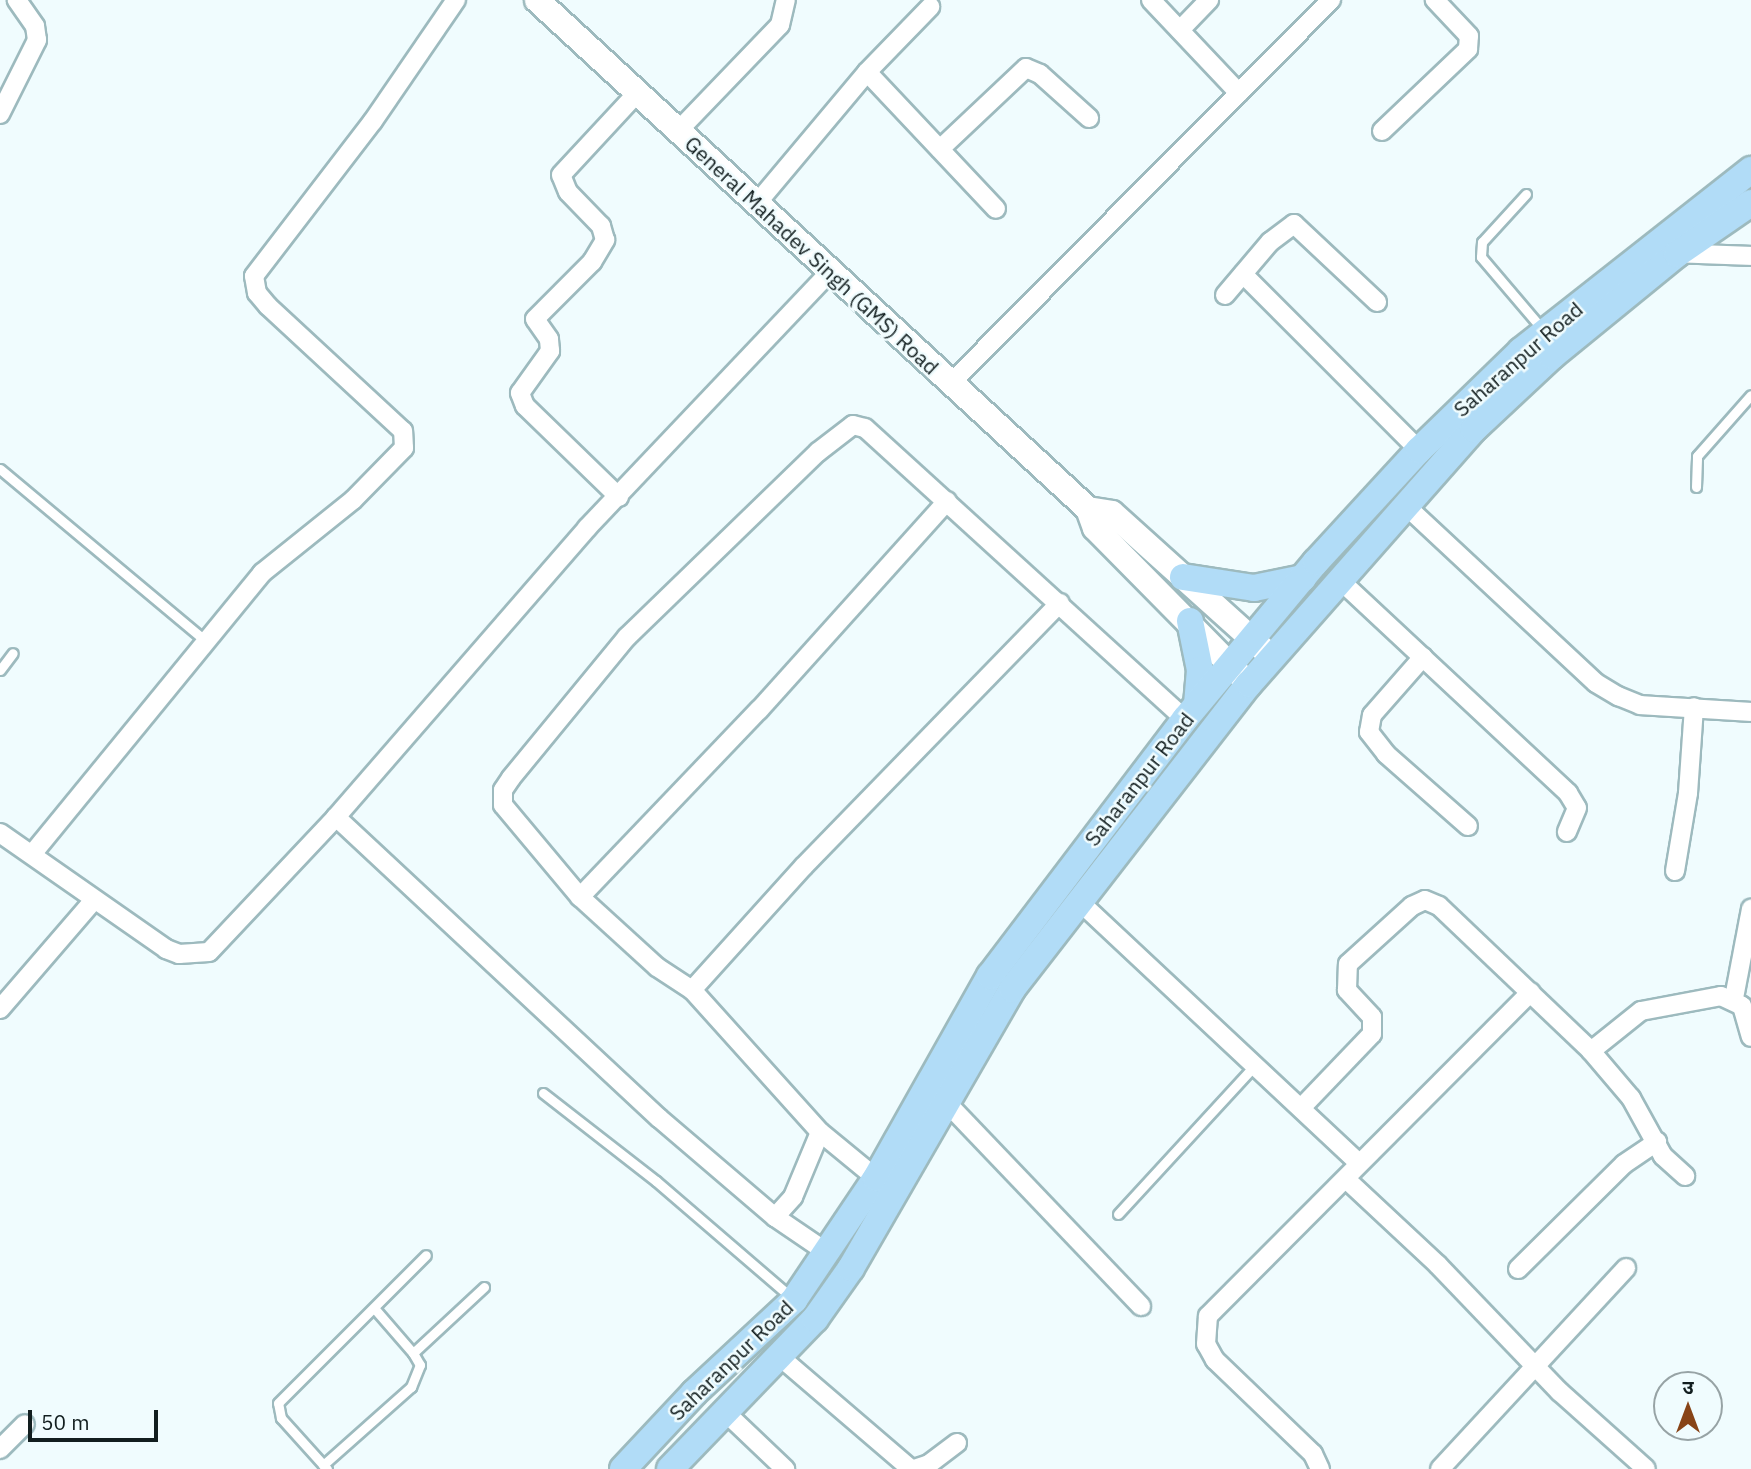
<!DOCTYPE html>
<meta charset="utf-8">
<style>
body{margin:0}
#map{position:relative;width:1751px;height:1469px;overflow:hidden;background:#f0fcfe;font-family:"IBM Plex Sans","Noto Sans Devanagari",sans-serif}
div>[style]{position:absolute}
.roads{filter:drop-shadow(2px 0 #9dbabe) drop-shadow(-2px 0 #9dbabe) drop-shadow(0 2px #9dbabe) drop-shadow(0 -2px #9dbabe)}
.lane>*{height:9px;margin:-4.5px;padding:0 4.5px;transform-origin:4.5px;border-radius:4.5px;background:#fff}
.street>*{height:18px;margin:-9px;padding:0 9px;transform-origin:9px;border-radius:9px;background:#fff}
.secondary>*{height:24px;margin:-12px;padding:0 12px;transform-origin:12px;border-radius:12px;background:#fff}
.primary>*{height:26px;margin:-13px;padding:0 13px;transform-origin:13px;border-radius:13px;background:#b1dcf7}
span{translate:-50% -50%;white-space:nowrap;text-align:center;line-height:1.15;-webkit-text-stroke:5px #f0fcfe;paint-order:stroke}
.street-label{font-size:21px;color:#121e1f}
.north{position:absolute;left:1653px;top:1371px;width:70px;height:70px;box-sizing:border-box;background:#f0fcfe;border:2px solid #97a3a5;border-radius:50%;rotate:0deg;font-size:19px;font-weight:700;line-height:28px;text-align:center;color:#121e1f}
.north::after{content:'';display:block;margin:auto;width:24px;height:32px;background:#884417;clip-path:polygon(50% 0,100% 100%,50% 72%,0 100%)}
.scale{position:absolute;left:28px;top:1410px;width:130px;height:32px;box-sizing:border-box;border:4px solid #121e1f;border-top:0;padding-left:9px;font-size:21px;line-height:24px;white-space:nowrap;color:#121e1f;-webkit-text-stroke:5px #f0fcfe;paint-order:stroke}
</style>
<div id="map">
<div class="roads">
<div class="lane">
<div style="left:1526px;top:194px;width:65px;rotate:132.5deg"></div>
<div style="left:1482px;top:242px;width:15px;rotate:94deg"></div>
<div style="left:1481px;top:257px;width:97px;rotate:49.6deg"></div>
<div style="left:0;top:469px;width:265px;rotate:39.9deg"></div>
<div style="left:1696px;top:487px;width:31px;rotate:-88deg"></div>
<div style="left:1697px;top:456px;width:81px;rotate:-48.5deg"></div>
<div style="left:0;top:670px;width:21px;rotate:-53deg"></div>
<div style="left:543px;top:1093px;width:143px;rotate:37.9deg"></div>
<div style="left:656px;top:1181px;width:181px;rotate:40.7deg"></div>
<div style="left:1118px;top:1214px;width:204px;rotate:-47.4deg"></div>
<div style="left:374px;top:1308px;width:60px;rotate:49.1deg"></div>
<div style="left:323px;top:1465px;width:118px;rotate:-41.6deg"></div>
<div style="left:411px;top:1387px;width:24px;rotate:-68deg"></div>
<div style="left:420px;top:1365px;width:14px;rotate:-120deg"></div>
<div style="left:413px;top:1353px;width:97px;rotate:-42.9deg"></div>
<div style="left:327px;top:1469px;width:69px;rotate:-132deg"></div>
<div style="left:281px;top:1418px;width:15px;rotate:-101deg"></div>
<div style="left:278px;top:1403px;width:209px;rotate:-45deg"></div>
</div>
<div class="street">
<div style="left:1151px;top:0;width:128px;rotate:46.6deg"></div>
<div style="left:1180px;top:30px;width:42px;rotate:-46deg"></div>
<div style="left:867px;top:72px;width:188px;rotate:46.7deg"></div>
<div style="left:0;top:114px;width:83px;rotate:-63.4deg"></div>
<div style="left:37px;top:40px;width:14px;rotate:-98deg"></div>
<div style="left:35px;top:26px;width:32px;rotate:-125deg"></div>
<div style="left:678px;top:131px;width:147px;rotate:-46.1deg"></div>
<div style="left:780px;top:25px;width:26px;rotate:-77deg"></div>
<div style="left:1382px;top:131px;width:119px;rotate:-43.6deg"></div>
<div style="left:1468px;top:49px;width:13px;rotate:-86deg"></div>
<div style="left:1469px;top:36px;width:50px;rotate:-133.4deg"></div>
<div style="left:940px;top:149px;width:118px;rotate:-43.3deg"></div>
<div style="left:1026px;top:68px;width:15px;rotate:23deg"></div>
<div style="left:1040px;top:74px;width:66px;rotate:41.9deg"></div>
<div style="left:758px;top:202px;width:170px;rotate:-50deg"></div>
<div style="left:867px;top:72px;width:91px;rotate:-45.9deg"></div>
<div style="left:1674px;top:253px;width:77px;rotate:2.2deg"></div>
<div style="left:1243px;top:274px;width:249px;rotate:45deg"></div>
<div style="left:1225px;top:295px;width:70px;rotate:-49.7deg"></div>
<div style="left:1270px;top:242px;width:30px;rotate:-37deg"></div>
<div style="left:1294px;top:224px;width:114px;rotate:43.2deg"></div>
<div style="left:950px;top:384px;width:541px;rotate:-45.22deg"></div>
<div style="left:619px;top:497px;width:131px;rotate:-135.9deg"></div>
<div style="left:525px;top:406px;width:14px;rotate:-111deg"></div>
<div style="left:520px;top:393px;width:52px;rotate:-54.5deg"></div>
<div style="left:550px;top:351px;width:12px;rotate:-95deg"></div>
<div style="left:549px;top:339px;width:24px;rotate:-125deg"></div>
<div style="left:535px;top:319px;width:81px;rotate:-45deg"></div>
<div style="left:592px;top:262px;width:26px;rotate:-59deg"></div>
<div style="left:605px;top:240px;width:15px;rotate:-106deg"></div>
<div style="left:601px;top:226px;width:47px;rotate:-134.1deg"></div>
<div style="left:568px;top:192px;width:18px;rotate:-112deg"></div>
<div style="left:561px;top:175px;width:113px;rotate:-47.1deg"></div>
<div style="left:1404px;top:504px;width:262px;rotate:43deg"></div>
<div style="left:1596px;top:683px;width:26px;rotate:31deg"></div>
<div style="left:1618px;top:696px;width:24px;rotate:22deg"></div>
<div style="left:1640px;top:705px;width:111px;rotate:3.6deg"></div>
<div style="left:1343px;top:583px;width:308px;rotate:43deg"></div>
<div style="left:1568px;top:793px;width:17px;rotate:59deg"></div>
<div style="left:1577px;top:808px;width:26px;rotate:113deg"></div>
<div style="left:1423px;top:657px;width:77px;rotate:131.3deg"></div>
<div style="left:1372px;top:715px;width:17px;rotate:100deg"></div>
<div style="left:1369px;top:732px;width:28px;rotate:52deg"></div>
<div style="left:1386px;top:754px;width:109px;rotate:41.3deg"></div>
<div style="left:336px;top:817px;width:442px;rotate:43deg"></div>
<div style="left:659px;top:1118px;width:153px;rotate:40.5deg"></div>
<div style="left:775px;top:1217px;width:64px;rotate:34.2deg"></div>
<div style="left:0;top:833px;width:203px;rotate:34.9deg"></div>
<div style="left:166px;top:949px;width:14px;rotate:21deg"></div>
<div style="left:179px;top:954px;width:30px;rotate:-4deg"></div>
<div style="left:209px;top:952px;width:185px;rotate:-46.7deg"></div>
<div style="left:336px;top:817px;width:383px;rotate:-49deg"></div>
<div style="left:587px;top:528px;width:353px;rotate:-46.5deg"></div>
<div style="left:33px;top:853px;width:362px;rotate:-50.7deg"></div>
<div style="left:262px;top:573px;width:117px;rotate:-38.7deg"></div>
<div style="left:353px;top:500px;width:73px;rotate:-45.6deg"></div>
<div style="left:404px;top:448px;width:17px;rotate:-93deg"></div>
<div style="left:403px;top:431px;width:184px;rotate:-137.2deg"></div>
<div style="left:268px;top:306px;width:17px;rotate:-130deg"></div>
<div style="left:257px;top:293px;width:17px;rotate:-100deg"></div>
<div style="left:254px;top:276px;width:195px;rotate:-52.5deg"></div>
<div style="left:373px;top:121px;width:147px;rotate:-55.6deg"></div>
<div style="left:1675px;top:871px;width:79px;rotate:-80.5deg"></div>
<div style="left:1688px;top:793px;width:86px;rotate:-86deg"></div>
<div style="left:580px;top:897px;width:259px;rotate:-46.3deg"></div>
<div style="left:759px;top:710px;width:281px;rotate:-48deg"></div>
<div style="left:1081px;top:903px;width:381px;rotate:43.1deg"></div>
<div style="left:692px;top:990px;width:167px;rotate:-47.9deg"></div>
<div style="left:804px;top:866px;width:367px;rotate:-45.8deg"></div>
<div style="left:1734px;top:998px;width:91px;rotate:-79.2deg"></div>
<div style="left:0;top:1009px;width:144px;rotate:-49.2deg"></div>
<div style="left:1591px;top:1051px;width:64px;rotate:-38.7deg"></div>
<div style="left:1641px;top:1011px;width:81px;rotate:-10.6deg"></div>
<div style="left:1721px;top:996px;width:23px;rotate:25deg"></div>
<div style="left:1742px;top:1006px;width:32px;rotate:74deg"></div>
<div style="left:947px;top:1103px;width:281px;rotate:46.3deg"></div>
<div style="left:1302px;top:1107px;width:101px;rotate:-46.2deg"></div>
<div style="left:1372px;top:1034px;width:17px;rotate:-90deg"></div>
<div style="left:1372px;top:1017px;width:37px;rotate:-133deg"></div>
<div style="left:1347px;top:990px;width:26px;rotate:-88deg"></div>
<div style="left:1348px;top:964px;width:86px;rotate:-42.2deg"></div>
<div style="left:1412px;top:906px;width:14px;rotate:-25deg"></div>
<div style="left:1425px;top:900px;width:15px;rotate:23deg"></div>
<div style="left:1439px;top:906px;width:210px;rotate:43.6deg"></div>
<div style="left:1591px;top:1051px;width:62px;rotate:49.6deg"></div>
<div style="left:1631px;top:1098px;width:66px;rotate:61.1deg"></div>
<div style="left:1663px;top:1156px;width:30px;rotate:42deg"></div>
<div style="left:876px;top:1178px;width:72px;rotate:-140.6deg"></div>
<div style="left:820px;top:1132px;width:191px;rotate:-132deg"></div>
<div style="left:692px;top:990px;width:42px;rotate:-146.7deg"></div>
<div style="left:657px;top:967px;width:104px;rotate:-137.7deg"></div>
<div style="left:580px;top:897px;width:120px;rotate:-129.9deg"></div>
<div style="left:503px;top:805px;width:15px;rotate:-90deg"></div>
<div style="left:503px;top:790px;width:14px;rotate:-56deg"></div>
<div style="left:511px;top:778px;width:183px;rotate:-50.6deg"></div>
<div style="left:627px;top:637px;width:266px;rotate:-44.1deg"></div>
<div style="left:818px;top:452px;width:44px;rotate:-37.6deg"></div>
<div style="left:853px;top:425px;width:12px;rotate:14deg"></div>
<div style="left:865px;top:428px;width:433px;rotate:42.3deg"></div>
<div style="left:1347px;top:1180px;width:125px;rotate:43deg"></div>
<div style="left:1438px;top:1265px;width:176px;rotate:46.2deg"></div>
<div style="left:1560px;top:1392px;width:115px;rotate:41.8deg"></div>
<div style="left:775px;top:1217px;width:27px;rotate:-48deg"></div>
<div style="left:793px;top:1197px;width:70px;rotate:-67.4deg"></div>
<div style="left:1518px;top:1269px;width:149px;rotate:-44.7deg"></div>
<div style="left:1624px;top:1164px;width:40px;rotate:-34deg"></div>
<div style="left:779px;top:1356px;width:174px;rotate:40.6deg"></div>
<div style="left:723px;top:1410px;width:86px;rotate:43.6deg"></div>
<div style="left:0;top:1449px;width:35px;rotate:-45deg"></div>
<div style="left:914px;top:1469px;width:16px;rotate:-18deg"></div>
<div style="left:929px;top:1464px;width:35px;rotate:-37deg"></div>
<div style="left:1320px;top:1469px;width:17px;rotate:-115deg"></div>
<div style="left:1313px;top:1454px;width:136px;rotate:-136.2deg"></div>
<div style="left:1215px;top:1360px;width:18px;rotate:-119deg"></div>
<div style="left:1206px;top:1344px;width:28px;rotate:-86deg"></div>
<div style="left:1208px;top:1316px;width:457px;rotate:-45.1deg"></div>
<div style="left:1440px;top:1469px;width:274px;rotate:-47.2deg"></div>
</div>
<div class="secondary">
<div style="left:537px;top:0;width:750px;rotate:42.73deg"></div>
<div style="left:1088px;top:509px;width:20px;rotate:70deg"></div>
<div style="left:1095px;top:528px;width:219px;rotate:45.4deg"></div>
<div style="left:1088px;top:509px;width:24px;rotate:9deg"></div>
<div style="left:1112px;top:513px;width:206px;rotate:42deg"></div>
</div>
<div class="primary">
<div style="left:1183px;top:577px;width:72px;rotate:8.8deg"></div>
<div style="left:1254px;top:588px;width:50px;rotate:-11.5deg"></div>
<div style="left:1190px;top:621px;width:50px;rotate:78.5deg"></div>
<div style="left:1200px;top:670px;width:34px;rotate:95deg"></div>
<div style="left:623px;top:1469px;width:104px;rotate:-46.9deg"></div>
<div style="left:694px;top:1393px;width:137px;rotate:-42.9deg"></div>
<div style="left:794px;top:1300px;width:147px;rotate:-56.1deg"></div>
<div style="left:876px;top:1178px;width:232px;rotate:-60.6deg"></div>
<div style="left:990px;top:976px;width:323px;rotate:-52.8deg"></div>
<div style="left:1185px;top:719px;width:204px;rotate:-50.2deg"></div>
<div style="left:1316px;top:562px;width:152px;rotate:-47.4deg"></div>
<div style="left:1419px;top:450px;width:142px;rotate:-44.1deg"></div>
<div style="left:1521px;top:351px;width:293px;rotate:-38.2deg"></div>
<div style="left:670px;top:1469px;width:209px;rotate:-46deg"></div>
<div style="left:815px;top:1319px;width:62px;rotate:-54.8deg"></div>
<div style="left:851px;top:1268px;width:322px;rotate:-60deg"></div>
<div style="left:1012px;top:989px;width:386px;rotate:-52.2deg"></div>
<div style="left:1249px;top:684px;width:340px;rotate:-48.6deg"></div>
<div style="left:1474px;top:429px;width:107px;rotate:-43.1deg"></div>
<div style="left:1552px;top:356px;width:161px;rotate:-39.2deg"></div>
<div style="left:1677px;top:254px;width:90px;rotate:-34.6deg"></div>
</div>
</div>
<div class="street-label">
<span style="left:812px;top:255px;rotate:43deg">General Mahadev Singh (GMS) Road</span>
<span style="left:1518px;top:359px;rotate:-41deg">Saharanpur Road</span>
<span style="left:1139px;top:779px;rotate:-52deg">Saharanpur Road</span>
<span style="left:731px;top:1360px;rotate:-44deg">Saharanpur Road</span>
</div>
<div class="north">उ</div>
<div class="scale">50 m</div>
</div>
